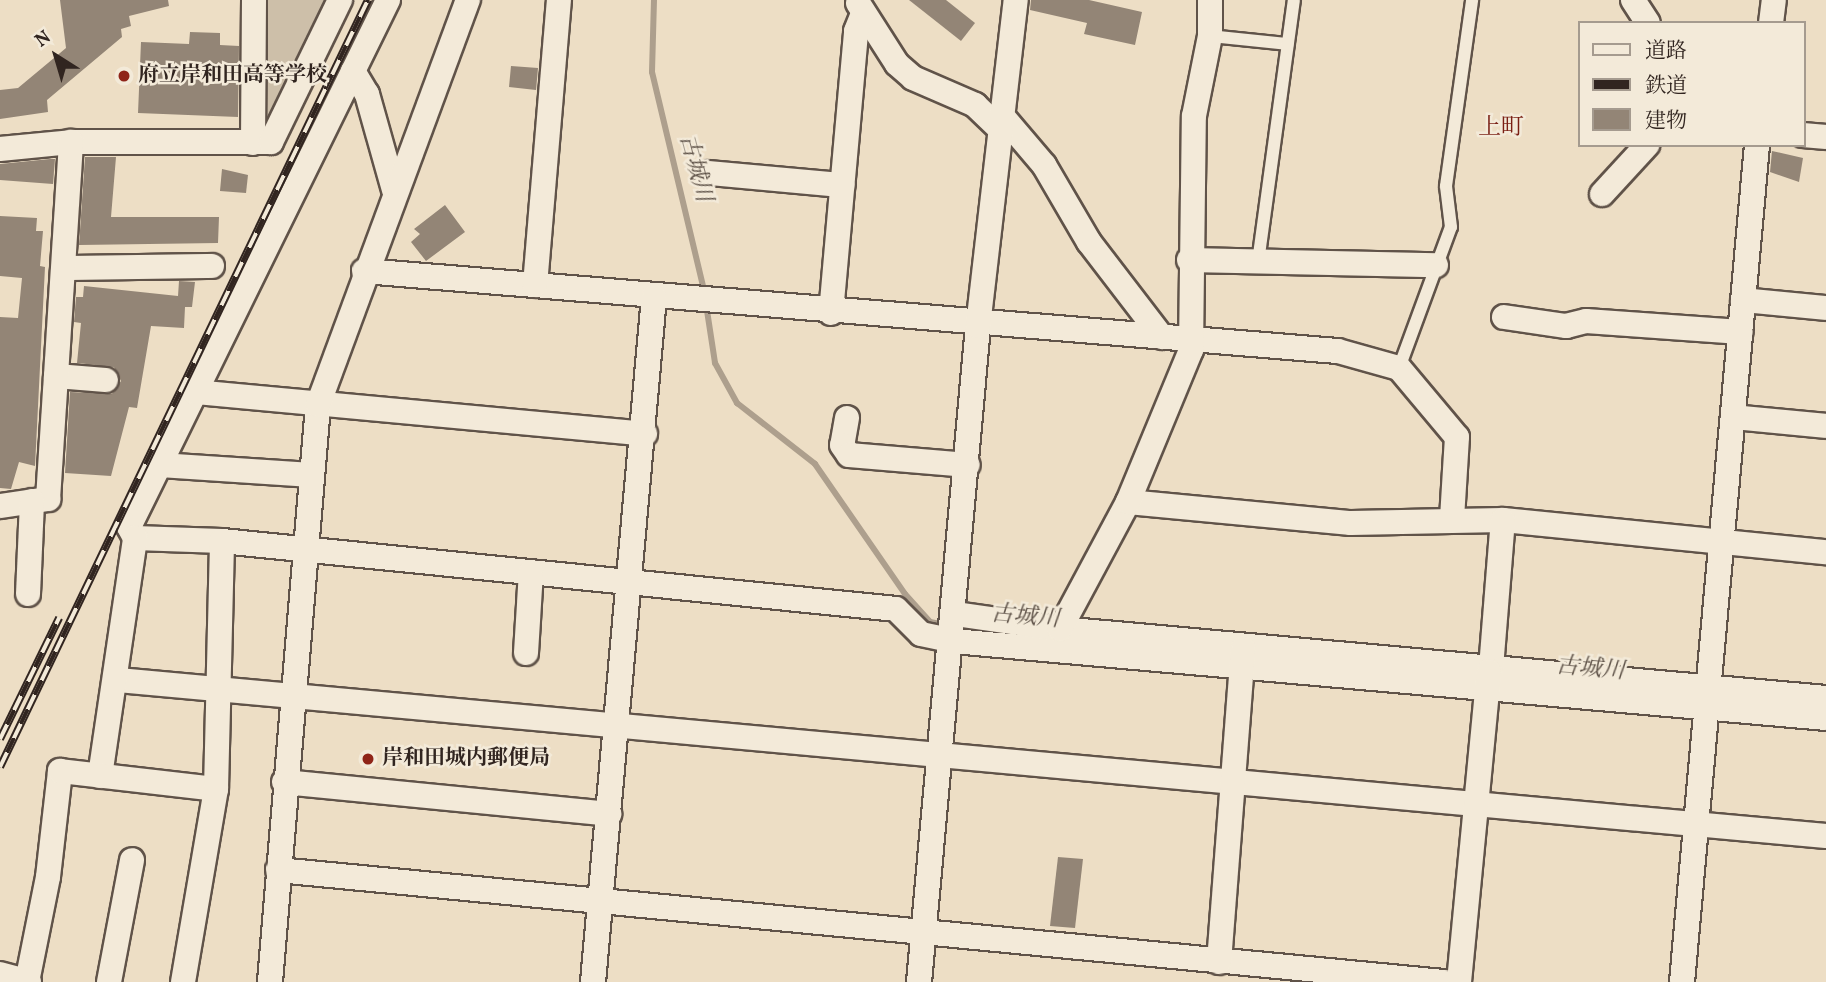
<!DOCTYPE html>
<meta charset="utf-8">
<style>
body{margin:0}
#map{position:relative;width:1826px;height:982px;overflow:hidden;background:#eddec5;font-family:Vollkorn,"Noto Serif JP",serif}
div>[style]{position:absolute}
.green>*{inset:0;background:#cdbfa9}
.stream>*{height:6px;margin:-3px;padding:0 3px;transform-origin:3px;border-radius:3px;background:#ad9f8d}
.building>*{inset:0;background:#938576}
.roads{filter:drop-shadow(2px 0 #605349) drop-shadow(-2px 0 #605349) drop-shadow(0 2px #605349) drop-shadow(0 -2px #605349)}
.lane>*{height:12px;margin:-6px;padding:0 6px;transform-origin:6px;border-radius:6px;background:#f3ead9}
.street>*{height:24px;margin:-12px;padding:0 12px;transform-origin:12px;border-radius:12px;background:#f3ead9}
.rail>*{height:8px;margin-top:-4px;transform-origin:0;background:repeating-linear-gradient(90deg,#f3ead9 0 16px,#312520 0 32px);box-sizing:border-box;border-block:2px solid #312520}
.dots>*{width:19px;height:19px;translate:-50% -50%;box-sizing:border-box;border:4px solid #f3ead9;border-radius:50%}
span{translate:-50% -50%;white-space:nowrap;text-align:center;line-height:1.15;-webkit-text-stroke:5px #f3ead9;paint-order:stroke}
.poi-label{font-size:21px;color:#312520;font-weight:700}
.left{translate:0 -50%;text-align:left}
.neighbourhood-label{font-size:23px;color:#7a1f14}
.water-label{font-size:23px;color:#5c5046;font-style:italic}
.legend{position:absolute;left:1578px;top:21px;width:228px;height:126px;box-sizing:border-box;background:#f3ead9;border:2px solid #a59b8f;margin:0;padding:9px 12px;list-style:none;font-size:21px;color:#312520}
.legend li{display:flex;align-items:center;gap:14px;height:35px}
.legend b{width:35px;border:2px solid #a59b8f}
.north{position:absolute;left:21px;top:21px;width:70px;height:70px;-webkit-text-stroke:5px #f3ead9;paint-order:stroke;rotate:323deg;font-size:19px;font-weight:700;line-height:28px;text-align:center;color:#312520}
.north::after{content:'';display:block;margin:auto;width:24px;height:32px;background:#312520;clip-path:polygon(50% 0,100% 100%,50% 72%,0 100%)}
</style>
<div id="map">
<div class="green">
<div style="clip-path:polygon(260px 0,328px 0,267px 128px,259px 122px)"></div>
</div>
<div class="stream">
<div style="left:654px;top:0;width:72px;rotate:91.6deg"></div>
<div style="left:652px;top:72px;width:228px;rotate:76.6deg"></div>
<div style="left:706px;top:304px;width:60px;rotate:81.3deg"></div>
<div style="left:715px;top:363px;width:46px;rotate:61.2deg"></div>
<div style="left:737px;top:403px;width:99px;rotate:38deg"></div>
<div style="left:815px;top:464px;width:158px;rotate:55.3deg"></div>
<div style="left:905px;top:594px;width:38px;rotate:48deg"></div>
<div style="left:930px;top:622px;width:16px;rotate:11deg"></div>
<div style="left:957px;top:627px;width:41px;rotate:7deg"></div>
</div>
<div class="building">
<div style="clip-path:polygon(60px 0,168px 0,169px 6px,129px 16px,131px 26px,121px 29px,122px 37px,47px 100px,48px 112px,0 119px,0 90px,18px 88px,66px 48px)"></div>
<div style="clip-path:polygon(909px 0,946px 0,975px 23px,961px 41px)"></div>
<div style="clip-path:polygon(1031px 0,1089px 0,1142px 12px,1135px 45px,1084px 34px,1087px 23px,1030px 10px)"></div>
<div style="clip-path:polygon(190px 32px,220px 33px,220px 45px,239px 46px,238px 117px,138px 113px,141px 42px,189px 44px)"></div>
<div style="clip-path:polygon(511px 66px,538px 68px,536px 90px,509px 87px)"></div>
<div style="clip-path:polygon(1772px 151px,1803px 158px,1799px 182px,1770px 172px)"></div>
<div style="clip-path:polygon(85px 157px,116px 157px,111px 217px,219px 217px,218px 243px,79px 245px)"></div>
<div style="clip-path:polygon(50px 159px,55px 159px,53px 184px,0 180px,0 164px)"></div>
<div style="clip-path:polygon(222px 169px,248px 175px,246px 193px,220px 191px)"></div>
<div style="clip-path:polygon(445px 205px,465px 232px,426px 261px,411px 242px,420px 234px,414px 229px)"></div>
<div style="clip-path:polygon(0 216px,37px 218px,36px 231px,43px 231px,40px 266px,45px 267px,35px 466px,19px 462px,11px 489px,0 488px,0 317px,18px 318px,22px 278px,0 276px)"></div>
<div style="clip-path:polygon(179px 281px,195px 282px,192px 307px,185px 307px,184px 328px,151px 326px,137px 408px,129px 407px,111px 476px,65px 473px,70px 392px,112px 394px,121px 381px,114px 367px,77px 363px,81px 323px,74px 322px,76px 297px,83px 297px,84px 286px,178px 296px)"></div>
<div style="clip-path:polygon(1058px 857px,1083px 859px,1075px 928px,1050px 926px)"></div>
</div>
<div class="roads">
<div class="lane">
<div style="left:1210px;top:36px;width:78px;rotate:5.9deg"></div>
<div style="left:1258px;top:262px;width:264px;rotate:-82.2deg"></div>
<div style="left:1399px;top:368px;width:150px;rotate:-69.8deg"></div>
<div style="left:1451px;top:227px;width:41px;rotate:-97deg"></div>
<div style="left:1446px;top:186px;width:188px;rotate:-82deg"></div>
</div>
<div class="street">
<div style="left:388px;top:0;width:587px;rotate:116.17deg"></div>
<div style="left:129px;top:527px;width:13px;rotate:61deg"></div>
<div style="left:135px;top:538px;width:87px;rotate:2deg"></div>
<div style="left:222px;top:541px;width:677px;rotate:5.76deg"></div>
<div style="left:896px;top:609px;width:35px;rotate:45deg"></div>
<div style="left:921px;top:634px;width:33px;rotate:12deg"></div>
<div style="left:953px;top:641px;width:876px;rotate:5.04deg"></div>
<div style="left:1633px;top:0;width:27px;rotate:57deg"></div>
<div style="left:858px;top:3px;width:72px;rotate:57.4deg"></div>
<div style="left:897px;top:64px;width:21px;rotate:41deg"></div>
<div style="left:913px;top:78px;width:68px;rotate:23.5deg"></div>
<div style="left:975px;top:105px;width:37px;rotate:44deg"></div>
<div style="left:1771px;top:23px;width:23px;rotate:-83deg"></div>
<div style="left:353px;top:71px;width:27px;rotate:59deg"></div>
<div style="left:367px;top:94px;width:100px;rotate:74.3deg"></div>
<div style="left:1004px;top:118px;width:62px;rotate:49.6deg"></div>
<div style="left:1044px;top:165px;width:89px;rotate:59.7deg"></div>
<div style="left:1089px;top:242px;width:120px;rotate:52.5deg"></div>
<div style="left:1803px;top:135px;width:23px;rotate:5deg"></div>
<div style="left:253px;top:143px;width:143px;rotate:-89.6deg"></div>
<div style="left:0;top:149px;width:71px;rotate:-5.6deg"></div>
<div style="left:71px;top:142px;width:200px"></div>
<div style="left:271px;top:142px;width:158px;rotate:-64.1deg"></div>
<div style="left:709px;top:173px;width:134px;rotate:5.2deg"></div>
<div style="left:1602px;top:194px;width:67px;rotate:-47.4deg"></div>
<div style="left:1189px;top:260px;width:247px;rotate:1.2deg"></div>
<div style="left:64px;top:268px;width:148px;rotate:-0.8deg"></div>
<div style="left:364px;top:271px;width:977px;rotate:4.7deg"></div>
<div style="left:1338px;top:351px;width:63px;rotate:15.6deg"></div>
<div style="left:1399px;top:368px;width:90px;rotate:50deg"></div>
<div style="left:1457px;top:437px;width:82px;rotate:93.5deg"></div>
<div style="left:535px;top:285px;width:286px;rotate:-85.2deg"></div>
<div style="left:1743px;top:300px;width:83px;rotate:5.5deg"></div>
<div style="left:831px;top:313px;width:283px;rotate:-84.9deg"></div>
<div style="left:856px;top:31px;width:18px;rotate:-68deg"></div>
<div style="left:1504px;top:317px;width:63px;rotate:8.3deg"></div>
<div style="left:1566px;top:326px;width:21px;rotate:-14deg"></div>
<div style="left:1586px;top:321px;width:155px;rotate:4.1deg"></div>
<div style="left:56px;top:376px;width:50px;rotate:4.6deg"></div>
<div style="left:195px;top:392px;width:452px;rotate:5.3deg"></div>
<div style="left:1733px;top:417px;width:93px;rotate:5.5deg"></div>
<div style="left:847px;top:418px;width:27px;rotate:100deg"></div>
<div style="left:842px;top:445px;width:12px;rotate:55deg"></div>
<div style="left:849px;top:455px;width:119px;rotate:4.8deg"></div>
<div style="left:160px;top:465px;width:152px;rotate:3.8deg"></div>
<div style="left:1128px;top:502px;width:224px;rotate:5.4deg"></div>
<div style="left:1351px;top:523px;width:152px;rotate:-1.1deg"></div>
<div style="left:1503px;top:520px;width:325px;rotate:5.7deg"></div>
<div style="left:0;top:506px;width:49px;rotate:-8.3deg"></div>
<div style="left:48px;top:499px;width:358px;rotate:-86.3deg"></div>
<div style="left:28px;top:594px;width:93px;rotate:-87.5deg"></div>
<div style="left:956px;top:614px;width:105px;rotate:8.2deg"></div>
<div style="left:1060px;top:629px;width:769px;rotate:5.15deg"></div>
<div style="left:1060px;top:629px;width:144px;rotate:-61.8deg"></div>
<div style="left:1128px;top:502px;width:165px;rotate:-67.5deg"></div>
<div style="left:1191px;top:350px;width:234px;rotate:-89.3deg"></div>
<div style="left:1194px;top:116px;width:82px;rotate:-78.7deg"></div>
<div style="left:1210px;top:36px;width:36px;rotate:-90deg"></div>
<div style="left:526px;top:653px;width:81px;rotate:-86.5deg"></div>
<div style="left:1491px;top:668px;width:148px;rotate:-85.4deg"></div>
<div style="left:118px;top:680px;width:1715px;rotate:5.22deg"></div>
<div style="left:100px;top:776px;width:241px;rotate:-81.6deg"></div>
<div style="left:284px;top:782px;width:327px;rotate:5.6deg"></div>
<div style="left:278px;top:870px;width:1171px;rotate:5.49deg"></div>
<div style="left:1219px;top:962px;width:314px;rotate:-85.6deg"></div>
<div style="left:0;top:974px;width:30px;rotate:15deg"></div>
<div style="left:27px;top:982px;width:107px;rotate:-78.7deg"></div>
<div style="left:48px;top:877px;width:107px;rotate:-83.5deg"></div>
<div style="left:60px;top:771px;width:157px;rotate:6.6deg"></div>
<div style="left:109px;top:982px;width:124px;rotate:-79.3deg"></div>
<div style="left:183px;top:982px;width:196px;rotate:-80.3deg"></div>
<div style="left:216px;top:789px;width:248px;rotate:-88.6deg"></div>
<div style="left:270px;top:982px;width:579px;rotate:-85.24deg"></div>
<div style="left:318px;top:405px;width:432px;rotate:-69.7deg"></div>
<div style="left:593px;top:982px;width:688px;rotate:-84.91deg"></div>
<div style="left:919px;top:982px;width:659px;rotate:-84.86deg"></div>
<div style="left:978px;top:326px;width:328px;rotate:-83.4deg"></div>
<div style="left:1459px;top:982px;width:312px;rotate:-84.5deg"></div>
<div style="left:1682px;top:982px;width:840px;rotate:-84.88deg"></div>
</div>
</div>
<div class="rail">
<div style="left:0;top:739px;width:135px;rotate:-64deg"></div>
<div style="left:0;top:767px;width:851px;rotate:-64.37deg"></div>
</div>
<div class="dots">
<div style="left:124px;top:76px;background:#8f2418"></div>
<div style="left:368px;top:759px;background:#8f2418"></div>
</div>
<div class="poi-label">
<span class="left" style="left:138px;top:76px">府立岸和田高等学校</span>
<span class="left" style="left:382px;top:759px">岸和田城内郵便局</span>
</div>
<div class="neighbourhood-label">
<span style="left:1501px;top:128px">上町</span>
</div>
<div class="water-label">
<span style="left:695px;top:168px;rotate:75deg">古城川</span>
<span style="left:1025px;top:617px;rotate:5deg">古城川</span>
<span style="left:1590px;top:669px;rotate:5deg">古城川</span>
</div>
<ul class="legend">
<li><b style="height:9px;background:#f3ead9"></b>道路</li>
<li><b style="height:9px;background:#312520"></b>鉄道</li>
<li><b style="height:19px;background:#938576"></b>建物</li>
</ul>
<div class="north">N</div>
</div>
